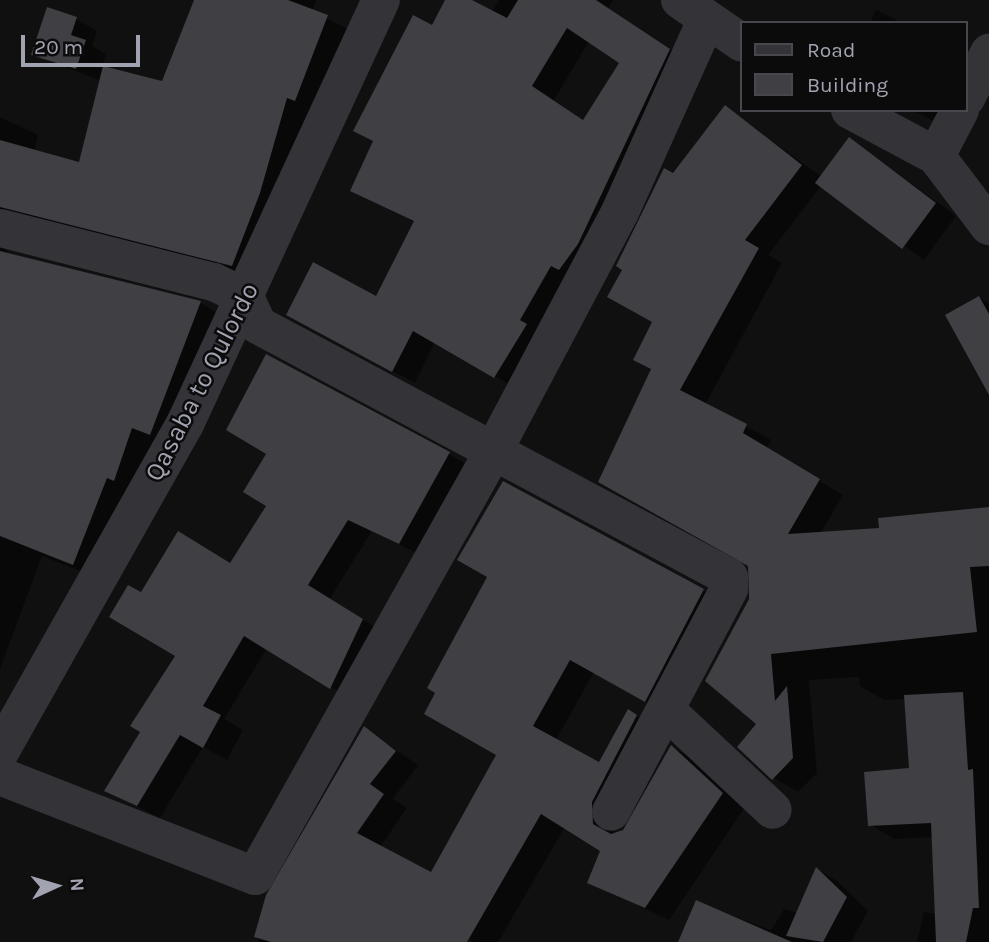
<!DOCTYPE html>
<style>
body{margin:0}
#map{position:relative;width:989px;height:942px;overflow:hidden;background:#101011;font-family:Karla,sans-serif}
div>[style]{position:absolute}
.shadow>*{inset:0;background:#0007}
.building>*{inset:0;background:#3f3f44}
.minor>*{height:38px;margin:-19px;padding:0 19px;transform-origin:19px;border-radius:19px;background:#343338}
span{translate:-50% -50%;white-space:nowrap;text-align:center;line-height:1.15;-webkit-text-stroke:5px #0b0b0c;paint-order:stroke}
.street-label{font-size:26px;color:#a2a3b1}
.legend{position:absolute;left:740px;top:21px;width:228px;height:91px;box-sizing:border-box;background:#0b0b0c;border:2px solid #47484e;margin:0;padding:9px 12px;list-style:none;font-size:21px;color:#a2a3b1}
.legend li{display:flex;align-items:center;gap:14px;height:35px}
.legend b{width:35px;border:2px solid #47484e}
.north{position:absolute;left:21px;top:851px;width:70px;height:70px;-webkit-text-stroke:5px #0b0b0c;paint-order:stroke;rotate:86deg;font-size:19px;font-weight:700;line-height:28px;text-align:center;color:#a2a3b1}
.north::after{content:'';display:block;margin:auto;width:24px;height:32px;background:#a2a3b1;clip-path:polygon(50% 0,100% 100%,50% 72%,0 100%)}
.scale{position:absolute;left:21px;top:35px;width:119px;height:32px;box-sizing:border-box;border:4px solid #a2a3b1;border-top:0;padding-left:9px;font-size:21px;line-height:24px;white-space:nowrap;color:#a2a3b1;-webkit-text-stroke:5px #0b0b0c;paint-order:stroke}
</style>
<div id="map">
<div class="shadow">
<div style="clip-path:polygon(196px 0,316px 0,312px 11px,352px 31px,257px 279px,0 231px,0 117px,38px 135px,34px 152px,80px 165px,101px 81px,33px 54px,76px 19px,97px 31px,92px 46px,106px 54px,102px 67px,163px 83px)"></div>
<div style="clip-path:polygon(evenodd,447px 0,468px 0,492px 12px,499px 0,613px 0,608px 8px,691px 63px,517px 389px,435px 342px,415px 383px,310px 327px,376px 298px,415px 222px,353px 191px,447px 0,589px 41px,622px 63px,584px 121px,554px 100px,589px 41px)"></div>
<div style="clip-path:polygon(876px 10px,903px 23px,870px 23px)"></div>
<div style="clip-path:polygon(966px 52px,989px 66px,962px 135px,911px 110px,966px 110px)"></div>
<div style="clip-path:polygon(725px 107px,822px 177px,850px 139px,956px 216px,924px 260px,821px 186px,768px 255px,782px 263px,705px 405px,771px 440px,766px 449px,843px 495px,820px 534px,881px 530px,989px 509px,989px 942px,917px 942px,924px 912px,936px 914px,933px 837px,894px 839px,869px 824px,911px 770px,906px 699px,884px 700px,860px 686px,859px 677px,809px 680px,817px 773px,798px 792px,774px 778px,759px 724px,750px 566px,652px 369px,654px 322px,673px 175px)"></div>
<div style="clip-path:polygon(0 238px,9px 255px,200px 303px,227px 318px,100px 579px,42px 556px,0 669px)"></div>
<div style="clip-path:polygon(979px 298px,989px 304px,989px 381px)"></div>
<div style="clip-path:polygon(449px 454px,471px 467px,422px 556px,372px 531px,329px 600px,385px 633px,353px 700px,267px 648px,224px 719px,243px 730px,227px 760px,203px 747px,160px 818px,106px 791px,142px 732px,177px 655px,141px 594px,231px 565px)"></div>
<div style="clip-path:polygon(504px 483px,727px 604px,668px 714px,594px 672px,556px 740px,599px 765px,629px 712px,652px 725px,614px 816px,615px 834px,631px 824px,672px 747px,695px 760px,745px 807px,669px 920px,589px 882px,602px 850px,565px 827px,498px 942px,474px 942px,462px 935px,461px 942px,258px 942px,268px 895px,365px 729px,418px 765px,393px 799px,407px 808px,380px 847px,431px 875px,498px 754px,489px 577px)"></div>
<div style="clip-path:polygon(817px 869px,837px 881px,868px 911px,851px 942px,680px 942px,697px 903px,771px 930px,784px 909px,798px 913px)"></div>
</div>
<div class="building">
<div style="clip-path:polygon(194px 0,288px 0,328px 15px,295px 101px,287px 98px,260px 193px,232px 266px,0 207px,0 140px,79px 162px,103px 66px,162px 81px)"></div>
<div style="clip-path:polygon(evenodd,445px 0,472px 0,507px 18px,518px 0,596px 0,670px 49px,578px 244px,559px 270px,551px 266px,520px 320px,527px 324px,494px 378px,413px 331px,392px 372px,286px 315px,313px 262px,376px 296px,414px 221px,350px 191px,373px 141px,353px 131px,413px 15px,432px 25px,445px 0,567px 28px,619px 63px,583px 120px,532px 86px,567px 28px)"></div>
<div style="clip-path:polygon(47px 7px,77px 17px,71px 35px,86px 40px,76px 69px,31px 55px)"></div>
<div style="clip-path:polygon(725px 105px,802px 165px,745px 240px,759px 248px,680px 390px,747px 424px,743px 433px,820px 479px,788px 534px,879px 528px,878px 518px,989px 507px,989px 566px,970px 567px,977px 632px,771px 654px,775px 701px,787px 686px,793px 758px,772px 780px,737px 747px,756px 724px,705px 681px,749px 599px,748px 566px,598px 482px,651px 369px,633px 360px,652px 322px,607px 297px,622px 270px,616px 266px,664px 168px,673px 173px)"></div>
<div style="clip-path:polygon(849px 137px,936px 203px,902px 249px,815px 183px)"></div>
<div style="clip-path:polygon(0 251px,201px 301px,150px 435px,132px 428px,114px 481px,107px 478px,73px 565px,0 536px)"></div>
<div style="clip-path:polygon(979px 296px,989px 314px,989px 395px,945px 315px)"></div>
<div style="clip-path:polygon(266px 354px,450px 452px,399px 544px,348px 520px,308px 585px,363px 619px,330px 689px,244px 636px,203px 706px,221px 715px,203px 748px,180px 735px,137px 806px,104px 791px,140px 732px,130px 726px,175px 656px,109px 617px,128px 585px,141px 592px,178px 531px,230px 563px,266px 506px,243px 492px,266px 454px,226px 430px)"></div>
<div style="clip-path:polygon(503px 481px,704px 589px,645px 702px,570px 660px,533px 726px,599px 762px,628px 709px,637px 715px,592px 802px,593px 824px,611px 834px,623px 830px,671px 745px,723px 793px,645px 908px,587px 883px,600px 851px,541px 814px,467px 942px,271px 942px,254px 937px,266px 895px,364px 726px,396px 751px,370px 784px,384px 794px,357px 833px,431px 872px,496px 755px,424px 714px,435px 693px,427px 688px,487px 577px,457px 560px)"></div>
<div style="clip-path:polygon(963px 692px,968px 770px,973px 769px,979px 908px,973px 908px,966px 942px,936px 942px,931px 823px,868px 826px,864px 772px,909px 768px,904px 695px)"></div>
<div style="clip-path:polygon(816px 867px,847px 897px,823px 942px,786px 936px)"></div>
<div style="clip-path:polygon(696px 900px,792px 942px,678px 942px)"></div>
</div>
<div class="minor">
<div style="left:680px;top:0;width:75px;rotate:34.7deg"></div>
<div style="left:966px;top:98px;width:51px;rotate:-62.9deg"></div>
<div style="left:850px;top:110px;width:98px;rotate:28.1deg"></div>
<div style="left:936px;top:156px;width:88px;rotate:52.9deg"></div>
<div style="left:936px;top:156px;width:52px;rotate:-62.4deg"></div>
<div style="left:0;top:228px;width:221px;rotate:14.2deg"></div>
<div style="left:214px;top:282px;width:34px;rotate:26deg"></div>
<div style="left:245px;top:297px;width:31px;rotate:65deg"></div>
<div style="left:258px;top:325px;width:534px;rotate:28.15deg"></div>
<div style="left:729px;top:577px;width:12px;rotate:90deg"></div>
<div style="left:729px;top:589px;width:252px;rotate:117.9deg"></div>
<div style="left:666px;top:710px;width:146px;rotate:43.1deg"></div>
<div style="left:0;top:752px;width:377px;rotate:-60.6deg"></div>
<div style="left:185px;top:424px;width:467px;rotate:-65.2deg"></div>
<div style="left:0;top:776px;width:274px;rotate:21.4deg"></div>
<div style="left:255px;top:876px;width:491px;rotate:-60.7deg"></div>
<div style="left:495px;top:448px;width:267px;rotate:-62.1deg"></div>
<div style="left:620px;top:212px;width:209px;rotate:-65.8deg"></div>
</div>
<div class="street-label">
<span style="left:202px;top:382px;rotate:-63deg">Qasaba to Qulordo</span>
</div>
<ul class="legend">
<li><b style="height:9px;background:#343338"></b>Road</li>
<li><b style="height:19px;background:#3f3f44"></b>Building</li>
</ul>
<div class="north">N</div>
<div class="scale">20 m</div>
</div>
